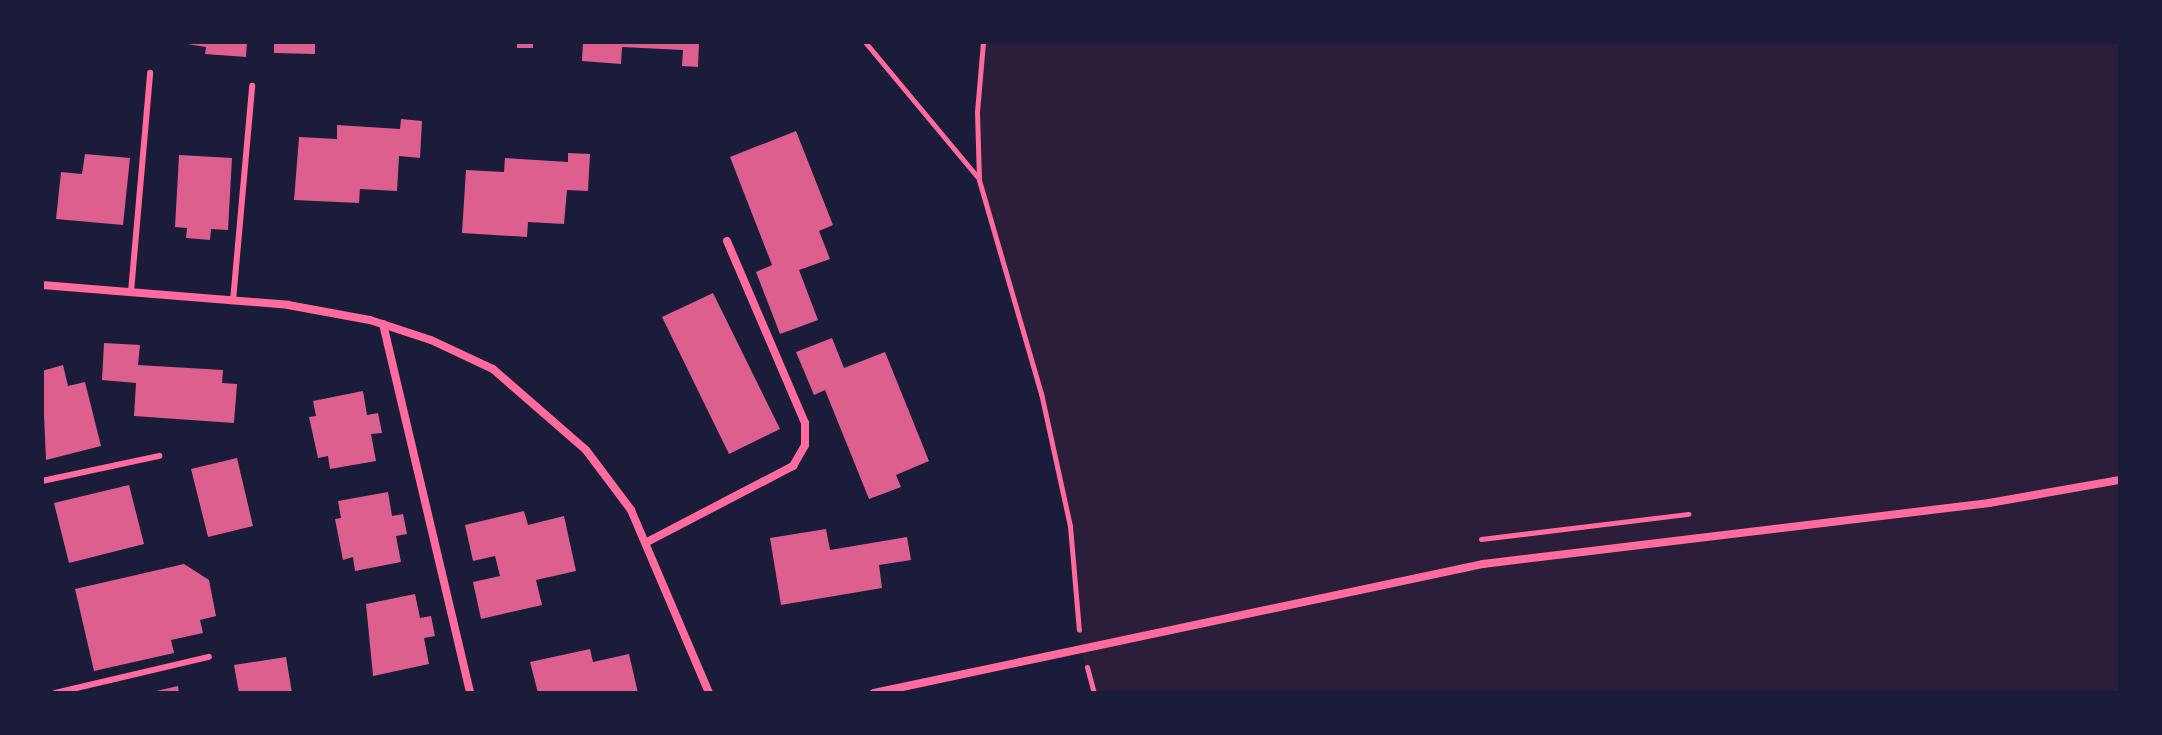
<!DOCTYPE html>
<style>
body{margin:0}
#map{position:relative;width:2162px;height:735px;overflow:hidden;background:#1b1b3a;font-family:Quicksand,sans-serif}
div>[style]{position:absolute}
.green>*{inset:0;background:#2a1e3b}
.building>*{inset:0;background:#dd5f8e}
.path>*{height:5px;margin:-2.5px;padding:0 2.5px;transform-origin:2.5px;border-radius:2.5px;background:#ff6b9d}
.service>*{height:6px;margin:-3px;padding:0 3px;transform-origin:3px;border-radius:3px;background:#ff6b9d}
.minor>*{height:8px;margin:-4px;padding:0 4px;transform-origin:4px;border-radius:4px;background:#ff6b9d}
span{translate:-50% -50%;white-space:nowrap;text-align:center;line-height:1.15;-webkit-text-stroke:6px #1b1b3a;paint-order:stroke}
.frame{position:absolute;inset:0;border:44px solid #1b1b3a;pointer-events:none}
</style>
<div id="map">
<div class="green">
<div style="clip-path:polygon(983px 42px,2120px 42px,2120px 693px,1091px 693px,1081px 646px,1070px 526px,1041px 393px,979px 180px,977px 112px)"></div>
</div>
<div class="building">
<div style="clip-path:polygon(175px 42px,247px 42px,246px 57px,205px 54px,206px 47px)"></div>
<div style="clip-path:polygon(274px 42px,315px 42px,315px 54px,274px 53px)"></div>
<div style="clip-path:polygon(517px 42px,533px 42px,533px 48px,517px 48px)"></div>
<div style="clip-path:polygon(583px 42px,699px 42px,698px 67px,682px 66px,683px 50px,622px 47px,621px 64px,582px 61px)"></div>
<div style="clip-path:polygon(401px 119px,422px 121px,420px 158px,399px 156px,397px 191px,360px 189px,359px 203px,294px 200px,299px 137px,337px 139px,337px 125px,400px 129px)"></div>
<div style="clip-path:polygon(796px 131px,833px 225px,819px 231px,830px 259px,799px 270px,818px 320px,780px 334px,756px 272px,772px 265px,730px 157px)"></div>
<div style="clip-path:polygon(568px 153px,590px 154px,588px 191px,567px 190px,564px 224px,528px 222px,527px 237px,462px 233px,466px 170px,504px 172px,505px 158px,568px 162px)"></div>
<div style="clip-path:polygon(85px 154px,130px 158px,123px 225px,56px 219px,61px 172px,82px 174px)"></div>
<div style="clip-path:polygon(179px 155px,232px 158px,228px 230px,211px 229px,210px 240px,186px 238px,187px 228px,175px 227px)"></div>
<div style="clip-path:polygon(713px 293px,780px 429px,729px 454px,662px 317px)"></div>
<div style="clip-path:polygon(832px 338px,844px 368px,885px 352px,929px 461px,896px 475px,901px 487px,869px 499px,825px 390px,814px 395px,796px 352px)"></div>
<div style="clip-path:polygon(104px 343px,140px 345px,138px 365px,223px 370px,222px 383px,237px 384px,234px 423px,134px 416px,136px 383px,102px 380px)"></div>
<div style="clip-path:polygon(63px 365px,68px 386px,85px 382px,101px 446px,46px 460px,42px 371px)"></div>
<div style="clip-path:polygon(363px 391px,367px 415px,378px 413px,382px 433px,371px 434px,376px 461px,330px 469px,328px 456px,318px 458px,309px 417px,316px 416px,313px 401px)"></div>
<div style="clip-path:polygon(237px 458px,253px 526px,208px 537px,191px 469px)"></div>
<div style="clip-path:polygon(129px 485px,144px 544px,69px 563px,54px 503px)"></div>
<div style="clip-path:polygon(388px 492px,392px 516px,403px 514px,407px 534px,396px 536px,401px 562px,355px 571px,353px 557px,343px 560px,335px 519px,341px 518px,338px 501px)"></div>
<div style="clip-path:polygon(524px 511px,528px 525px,564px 516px,576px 571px,536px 580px,542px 605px,481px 619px,473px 582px,500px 576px,495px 556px,473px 561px,465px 525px)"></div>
<div style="clip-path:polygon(826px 529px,830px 550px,907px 537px,911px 560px,879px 565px,882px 588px,781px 605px,770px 538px)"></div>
<div style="clip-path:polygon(184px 564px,209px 580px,216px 616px,200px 620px,203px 633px,171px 640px,174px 653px,94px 671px,75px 589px)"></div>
<div style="clip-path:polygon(415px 594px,420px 618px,431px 616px,435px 636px,424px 638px,429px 664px,373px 676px,366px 604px)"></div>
<div style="clip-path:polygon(590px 649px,593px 662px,629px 654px,638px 693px,538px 693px,530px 662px)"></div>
<div style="clip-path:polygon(286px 657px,292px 693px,239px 693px,234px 665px)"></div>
<div style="clip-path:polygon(178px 686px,179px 693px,153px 693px,152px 692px)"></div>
</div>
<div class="path">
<div style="left:865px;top:42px;width:178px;rotate:50.2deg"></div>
<div style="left:983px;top:42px;width:70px;rotate:94.9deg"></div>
<div style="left:977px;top:112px;width:68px;rotate:88.3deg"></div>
<div style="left:979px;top:180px;width:222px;rotate:73.8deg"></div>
<div style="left:1041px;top:393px;width:136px;rotate:77.7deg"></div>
<div style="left:1070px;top:526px;width:104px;rotate:85.1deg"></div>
<div style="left:1481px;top:539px;width:209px;rotate:-6.9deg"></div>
<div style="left:1087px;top:667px;width:27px;rotate:75deg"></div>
</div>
<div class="service">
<div style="left:131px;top:292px;width:220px;rotate:-85deg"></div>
<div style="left:233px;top:301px;width:216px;rotate:-84.9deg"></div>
<div style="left:42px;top:481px;width:120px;rotate:-12.1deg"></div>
<div style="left:55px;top:693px;width:158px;rotate:-13.2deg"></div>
</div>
<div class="minor">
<div style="left:42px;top:285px;width:247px;rotate:4.6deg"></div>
<div style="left:288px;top:305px;width:83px;rotate:10.4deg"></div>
<div style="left:370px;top:320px;width:64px;rotate:18.2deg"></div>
<div style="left:431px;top:340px;width:68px;rotate:25.1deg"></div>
<div style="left:493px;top:369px;width:123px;rotate:41.1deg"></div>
<div style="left:586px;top:450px;width:75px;rotate:53.1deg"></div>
<div style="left:631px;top:510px;width:199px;rotate:66.9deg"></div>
<div style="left:383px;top:324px;width:379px;rotate:76.7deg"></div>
<div style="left:647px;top:542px;width:165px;rotate:-27.5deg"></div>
<div style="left:793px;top:466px;width:24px;rotate:-60deg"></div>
<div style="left:805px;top:445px;width:22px;rotate:-90deg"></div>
<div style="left:805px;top:423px;width:198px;rotate:-113.2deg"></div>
<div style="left:874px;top:693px;width:623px;rotate:-11.96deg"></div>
<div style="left:1483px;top:564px;width:510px;rotate:-6.87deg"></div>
<div style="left:1989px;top:503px;width:133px;rotate:-10deg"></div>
</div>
<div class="frame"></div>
</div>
